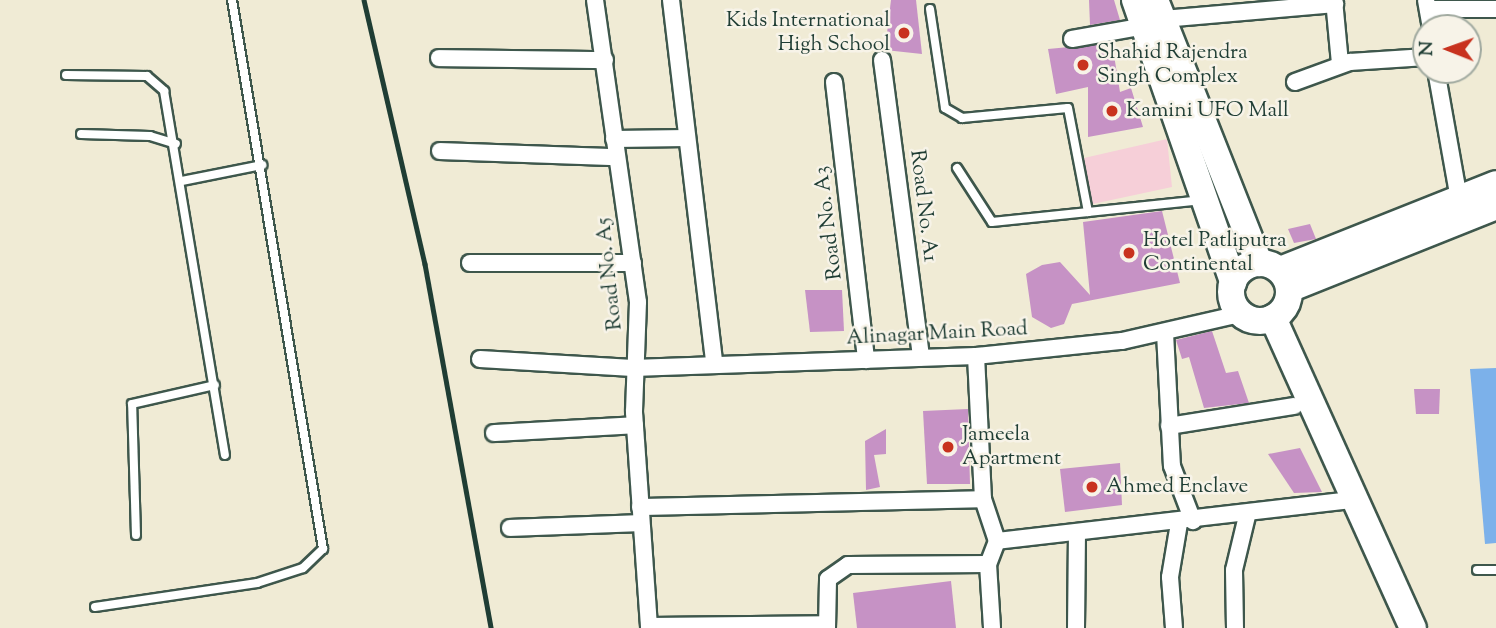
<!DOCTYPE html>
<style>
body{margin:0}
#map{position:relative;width:1496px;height:628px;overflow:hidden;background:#f0ebd5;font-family:"Sorts Mill Goudy",serif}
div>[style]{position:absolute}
.built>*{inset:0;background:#f6cfd8}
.water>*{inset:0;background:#7cb1ea}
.building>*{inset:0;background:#c692c5}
.roads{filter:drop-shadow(2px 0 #3e574c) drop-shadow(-2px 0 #3e574c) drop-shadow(0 2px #3e574c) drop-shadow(0 -2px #3e574c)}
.service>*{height:8px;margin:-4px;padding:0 4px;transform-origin:4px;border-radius:4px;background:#fff}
.minor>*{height:16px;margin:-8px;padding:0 8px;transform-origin:8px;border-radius:8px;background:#fff}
.trunk>*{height:26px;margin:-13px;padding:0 13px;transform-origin:13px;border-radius:13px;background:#fff}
.trunk>.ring{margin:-13px;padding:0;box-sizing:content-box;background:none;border:26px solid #fff;border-radius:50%}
.rail>*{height:4.5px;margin:-2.25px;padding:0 2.25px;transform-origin:2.25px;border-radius:2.25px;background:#1f3d34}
.dots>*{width:19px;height:19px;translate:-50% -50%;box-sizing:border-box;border:4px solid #f7f3e8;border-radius:50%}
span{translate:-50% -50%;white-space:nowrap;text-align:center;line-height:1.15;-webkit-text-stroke:5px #f7f3e8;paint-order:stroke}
.poi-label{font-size:21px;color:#1f3d34}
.right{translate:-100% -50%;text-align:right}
.left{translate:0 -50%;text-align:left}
.street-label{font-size:21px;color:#1f3d34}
.north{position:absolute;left:1412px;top:14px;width:70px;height:70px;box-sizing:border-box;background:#f7f3e8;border:2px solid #a1aaa0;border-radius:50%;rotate:271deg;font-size:19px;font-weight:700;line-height:28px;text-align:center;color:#1f3d34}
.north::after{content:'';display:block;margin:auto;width:24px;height:32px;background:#c8321e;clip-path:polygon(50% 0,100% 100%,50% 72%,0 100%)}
</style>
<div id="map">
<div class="built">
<div style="clip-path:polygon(1167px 139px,1172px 187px,1088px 205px,1084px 158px)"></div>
</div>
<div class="water">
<div style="clip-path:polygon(1496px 368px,1496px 543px,1485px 544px,1470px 369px)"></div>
</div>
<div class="building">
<div style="clip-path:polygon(891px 0,916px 0,922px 54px,885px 50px)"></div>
<div style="clip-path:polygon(1089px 0,1114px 0,1120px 20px,1090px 25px)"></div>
<div style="clip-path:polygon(1112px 43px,1120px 92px,1131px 88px,1143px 127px,1088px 137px,1088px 87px,1056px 94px,1048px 49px)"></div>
<div style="clip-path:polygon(1162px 211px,1180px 283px,1072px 304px,1064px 324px,1051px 328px,1032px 317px,1026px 274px,1042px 265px,1060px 262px,1090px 295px,1083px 222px)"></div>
<div style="clip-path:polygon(1310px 224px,1316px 239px,1294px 243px,1288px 229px)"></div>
<div style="clip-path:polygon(805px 290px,842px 290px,844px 331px,810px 332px)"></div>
<div style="clip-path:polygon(1212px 331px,1226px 373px,1238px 371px,1249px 403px,1204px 408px,1189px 357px,1182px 359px,1176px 340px)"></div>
<div style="clip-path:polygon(1414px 389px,1440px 389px,1439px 414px,1416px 414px)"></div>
<div style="clip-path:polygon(968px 409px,970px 484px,927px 484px,923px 411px)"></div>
<div style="clip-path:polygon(886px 429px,886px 454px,874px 455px,880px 487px,866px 490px,865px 441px)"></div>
<div style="clip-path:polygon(1300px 448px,1322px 492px,1294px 493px,1268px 454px)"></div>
<div style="clip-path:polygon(1120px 463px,1122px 505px,1065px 512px,1060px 469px)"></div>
<div style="clip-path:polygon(951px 581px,956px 628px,857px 628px,853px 593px)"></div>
</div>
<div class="roads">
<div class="service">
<div style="left:930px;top:9px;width:100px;rotate:81.4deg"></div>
<div style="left:945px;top:108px;width:20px;rotate:30deg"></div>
<div style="left:962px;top:118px;width:106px;rotate:-5.4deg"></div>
<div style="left:1068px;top:108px;width:106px;rotate:79.1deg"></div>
<div style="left:1088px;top:212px;width:115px;rotate:-6deg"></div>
<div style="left:66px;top:75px;width:81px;rotate:0.7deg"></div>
<div style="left:147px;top:76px;width:23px;rotate:41deg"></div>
<div style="left:164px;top:91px;width:369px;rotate:80.5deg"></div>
<div style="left:81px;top:134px;width:69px;rotate:1.7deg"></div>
<div style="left:150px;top:136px;width:27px;rotate:17deg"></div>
<div style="left:957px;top:168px;width:64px;rotate:57.1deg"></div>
<div style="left:992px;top:222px;width:97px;rotate:-5.9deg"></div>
<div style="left:182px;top:181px;width:82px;rotate:-11.3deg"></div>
<div style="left:136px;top:535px;width:131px;rotate:-91.7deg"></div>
<div style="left:132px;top:404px;width:85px;rotate:-12.9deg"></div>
<div style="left:1477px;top:570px;width:19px"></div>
<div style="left:95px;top:607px;width:164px;rotate:-8.4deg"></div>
<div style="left:257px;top:583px;width:48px;rotate:-18.1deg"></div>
<div style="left:303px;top:568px;width:28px;rotate:-44deg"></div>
<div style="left:323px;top:549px;width:556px;rotate:-99.41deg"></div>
</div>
<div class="minor">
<div style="left:595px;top:0;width:305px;rotate:81.9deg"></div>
<div style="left:638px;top:302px;width:110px;rotate:92.1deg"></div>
<div style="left:634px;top:412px;width:217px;rotate:86deg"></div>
<div style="left:671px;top:0;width:366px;rotate:83.2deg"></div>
<div style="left:1334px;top:0;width:64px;rotate:84.6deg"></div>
<div style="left:1426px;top:0;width:28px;rotate:80deg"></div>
<div style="left:1428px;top:9px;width:68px"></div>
<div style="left:1163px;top:19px;width:173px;rotate:-5deg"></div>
<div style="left:1072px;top:39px;width:75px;rotate:-10deg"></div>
<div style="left:439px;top:58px;width:166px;rotate:0.7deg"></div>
<div style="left:882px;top:60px;width:300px;rotate:82.5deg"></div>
<div style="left:1436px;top:70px;width:137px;rotate:79.9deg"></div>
<div style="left:834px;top:82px;width:280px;rotate:83.4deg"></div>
<div style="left:1295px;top:82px;width:59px;rotate:-20deg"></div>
<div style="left:1350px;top:62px;width:76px;rotate:-3.8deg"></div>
<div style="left:614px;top:139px;width:73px;rotate:-0.8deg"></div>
<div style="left:440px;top:151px;width:176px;rotate:2deg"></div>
<div style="left:470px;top:263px;width:163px"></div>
<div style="left:1165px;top:333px;width:133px;rotate:87deg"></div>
<div style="left:1172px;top:466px;width:59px;rotate:69.1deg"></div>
<div style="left:976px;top:356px;width:143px;rotate:87.2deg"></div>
<div style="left:983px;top:499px;width:44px;rotate:71.6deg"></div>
<div style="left:997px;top:541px;width:25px;rotate:111deg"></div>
<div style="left:988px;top:564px;width:64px;rotate:86.4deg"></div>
<div style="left:480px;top:359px;width:153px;rotate:3.4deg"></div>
<div style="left:633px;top:368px;width:343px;rotate:-2deg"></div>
<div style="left:976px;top:356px;width:147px;rotate:-5.9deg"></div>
<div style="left:1122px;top:341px;width:121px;rotate:-12.9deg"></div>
<div style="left:1169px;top:426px;width:127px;rotate:-9.1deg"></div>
<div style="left:494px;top:433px;width:141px;rotate:-3.2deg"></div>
<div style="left:640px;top:507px;width:343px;rotate:-1.3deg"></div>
<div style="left:510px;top:528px;width:131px;rotate:-2.2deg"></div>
<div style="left:997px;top:541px;width:355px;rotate:-6.6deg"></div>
<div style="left:649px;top:626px;width:178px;rotate:-0.6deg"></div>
<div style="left:827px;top:628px;width:49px;rotate:-88.8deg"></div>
<div style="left:828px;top:579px;width:24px;rotate:-35deg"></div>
<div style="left:848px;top:565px;width:140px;rotate:-0.4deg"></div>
<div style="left:1076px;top:628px;width:94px;rotate:-89.4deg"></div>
<div style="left:1174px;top:628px;width:51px;rotate:-94.5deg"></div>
<div style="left:1170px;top:577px;width:55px;rotate:-80.5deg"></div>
<div style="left:1235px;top:628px;width:58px;rotate:-91deg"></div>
<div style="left:1234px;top:570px;width:56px;rotate:-76.5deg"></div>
</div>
<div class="trunk">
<div style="left:1135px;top:0;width:299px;rotate:70.8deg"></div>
<div style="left:1155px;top:0;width:283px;rotate:68.4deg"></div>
<div class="ring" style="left:1231px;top:263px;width:32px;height:32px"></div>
<div style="left:1280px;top:270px;width:232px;rotate:-21.7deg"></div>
<div style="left:1289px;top:289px;width:223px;rotate:-21.8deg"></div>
<div style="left:1273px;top:318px;width:340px;rotate:65.7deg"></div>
</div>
</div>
<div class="rail">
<div style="left:364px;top:0;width:271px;rotate:77deg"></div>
<div style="left:425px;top:264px;width:370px;rotate:79.7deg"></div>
</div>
<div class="dots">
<div style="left:904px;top:33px;background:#c8321e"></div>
<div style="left:1083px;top:65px;background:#c8321e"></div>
<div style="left:1112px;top:111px;background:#c8321e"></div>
<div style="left:1129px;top:253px;background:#c8321e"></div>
<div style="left:948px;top:447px;background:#c8321e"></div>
<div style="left:1092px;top:487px;background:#c8321e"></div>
</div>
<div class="poi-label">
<span class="right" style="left:890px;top:33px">Kids International<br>High School</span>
<span class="left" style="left:1097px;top:65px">Shahid Rajendra<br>Singh Complex</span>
<span class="left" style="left:1126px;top:111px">Kamini UFO Mall</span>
<span class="left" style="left:1143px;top:253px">Hotel Patliputra<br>Continental</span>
<span class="left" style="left:962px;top:447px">Jameela<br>Apartment</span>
<span class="left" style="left:1106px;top:487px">Ahmed Enclave</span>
</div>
<div class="street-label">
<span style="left:923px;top:206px;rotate:83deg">Road No. A1</span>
<span style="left:829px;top:223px;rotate:-97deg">Road No. A3</span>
<span style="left:610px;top:274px;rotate:-96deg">Road No. A5</span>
<span style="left:937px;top:334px;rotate:-3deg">Alinagar Main Road</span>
</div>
<div class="north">N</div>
</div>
